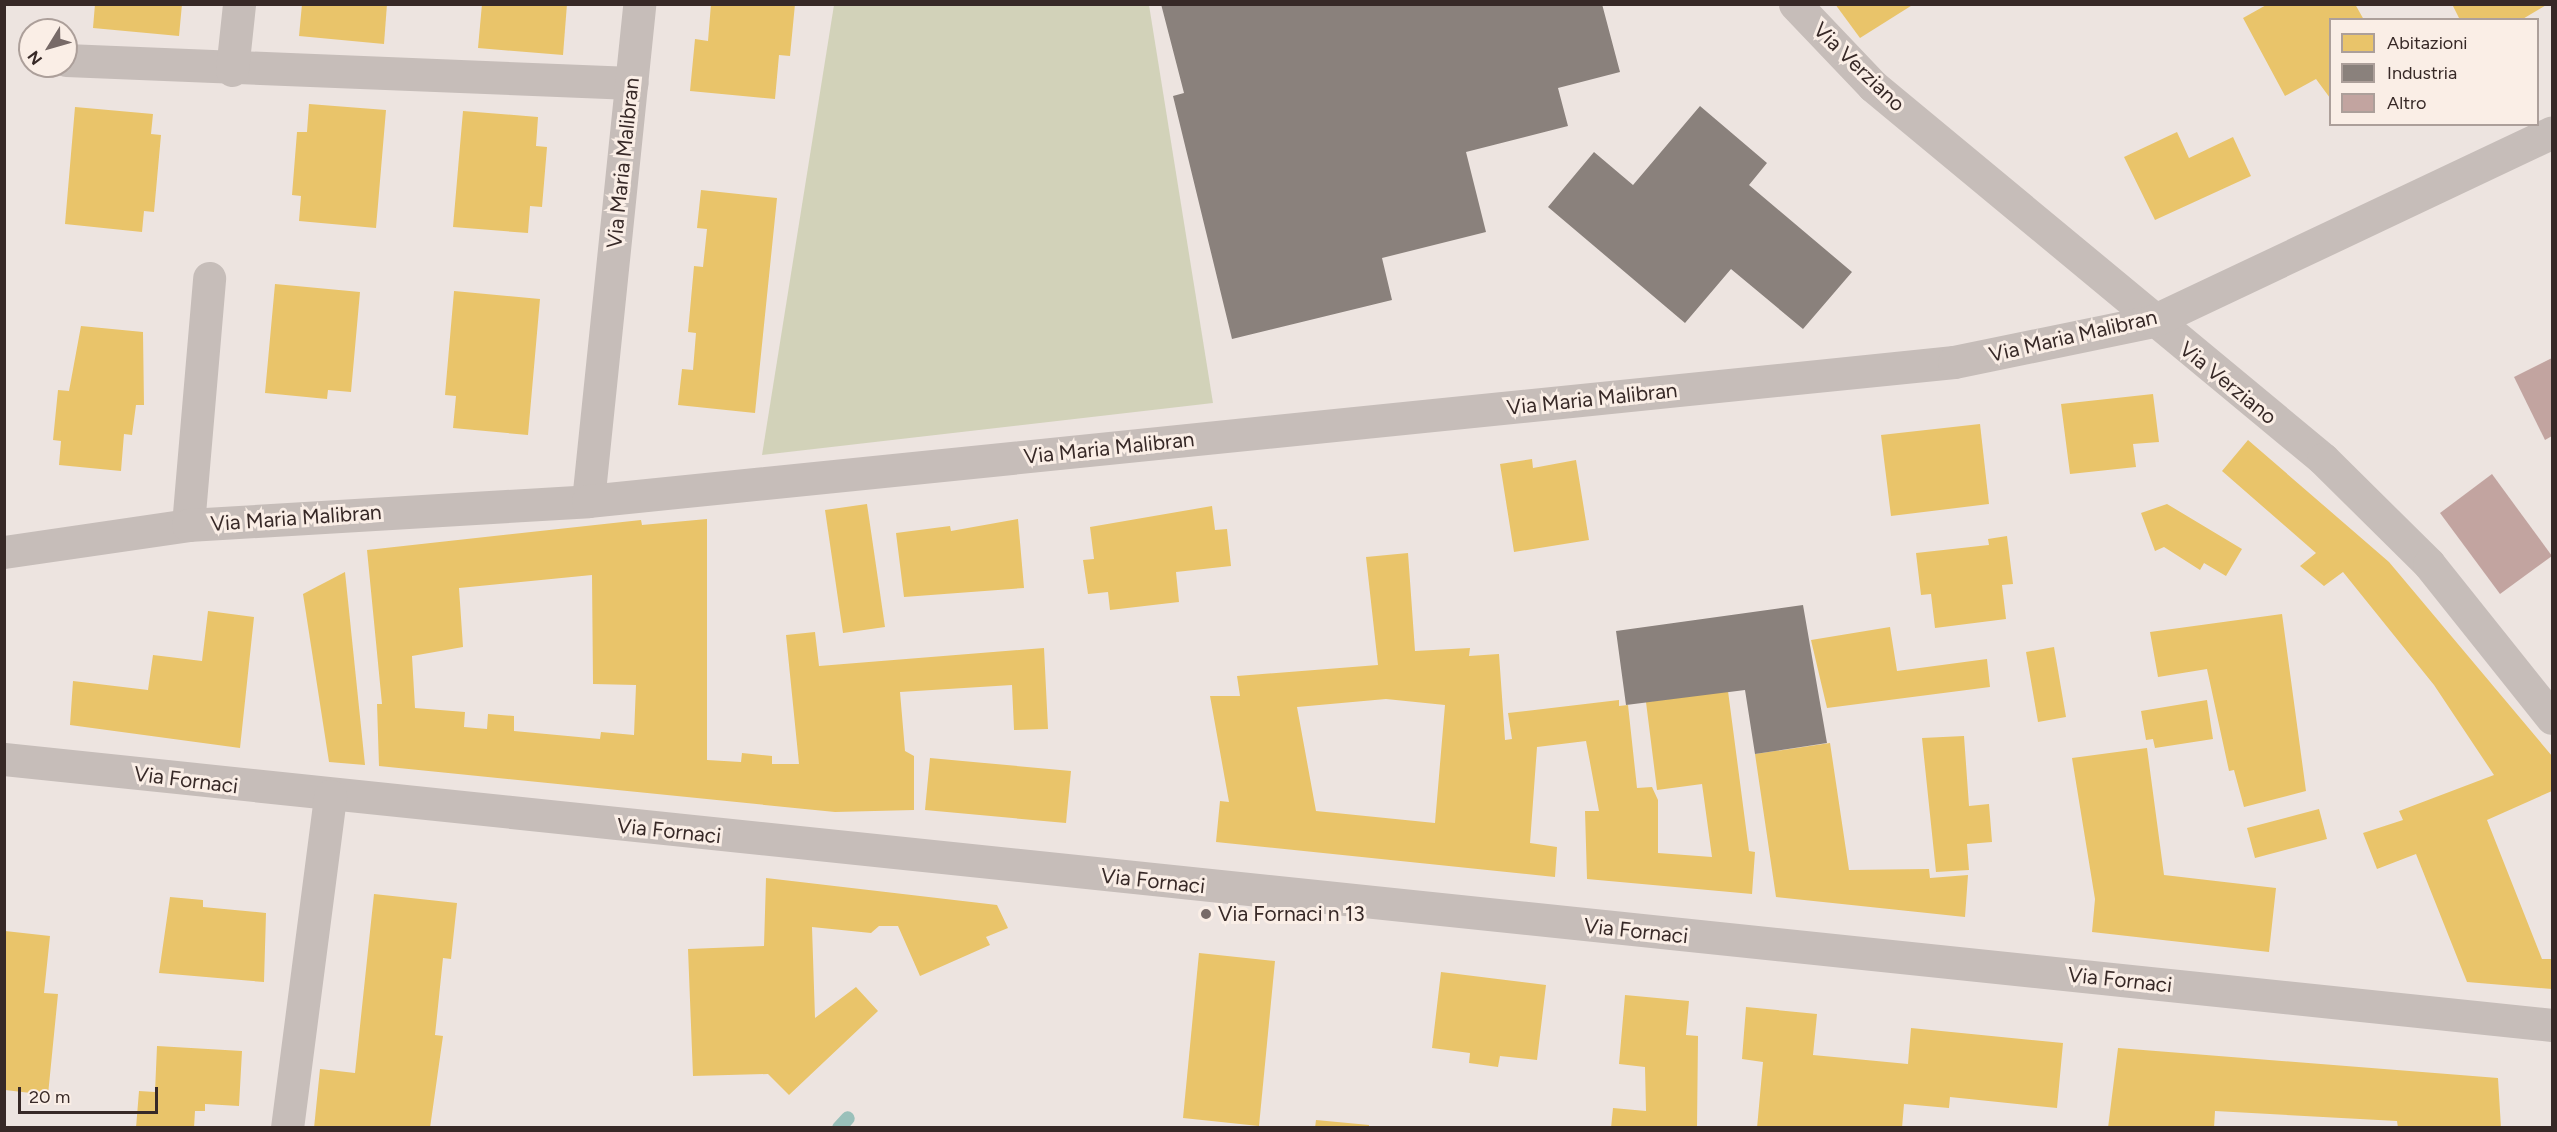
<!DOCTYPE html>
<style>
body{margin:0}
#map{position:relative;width:2557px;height:1132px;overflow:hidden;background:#ede4e0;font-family:Figtree,sans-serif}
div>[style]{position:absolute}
.green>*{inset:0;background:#d2d2b9}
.homes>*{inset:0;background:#e9c46a}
.industry>*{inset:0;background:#8a817c}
.stream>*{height:14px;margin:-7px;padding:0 7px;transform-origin:7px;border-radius:7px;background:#9ac0ba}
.building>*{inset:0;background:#c2a4a0}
.minor>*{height:33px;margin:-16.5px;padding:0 16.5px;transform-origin:16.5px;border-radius:16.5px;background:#c6bdb9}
.dots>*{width:16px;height:16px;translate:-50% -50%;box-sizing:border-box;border:3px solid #faeee6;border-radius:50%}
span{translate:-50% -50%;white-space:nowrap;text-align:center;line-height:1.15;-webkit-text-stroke:6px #faeee6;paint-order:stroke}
.street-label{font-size:21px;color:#372927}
.poi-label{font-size:21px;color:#372927}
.left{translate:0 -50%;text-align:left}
.frame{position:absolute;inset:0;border:6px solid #372927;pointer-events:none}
.legend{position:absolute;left:2329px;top:18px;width:210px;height:108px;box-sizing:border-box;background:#faeee6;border:2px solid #ac9f9a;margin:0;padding:8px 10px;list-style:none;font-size:18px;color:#372927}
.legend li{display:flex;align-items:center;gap:12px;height:30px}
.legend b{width:30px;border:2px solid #ac9f9a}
.north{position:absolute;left:18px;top:18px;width:60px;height:60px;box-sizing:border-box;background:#faeee6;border:2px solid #ac9f9a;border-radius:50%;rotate:233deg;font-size:16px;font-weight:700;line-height:24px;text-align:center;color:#372927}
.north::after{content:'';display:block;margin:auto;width:21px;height:27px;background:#776a68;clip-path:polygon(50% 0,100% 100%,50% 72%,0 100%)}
.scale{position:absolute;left:18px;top:1087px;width:140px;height:27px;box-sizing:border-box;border:3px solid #372927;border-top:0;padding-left:8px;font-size:18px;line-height:21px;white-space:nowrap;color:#372927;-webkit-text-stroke:4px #faeee6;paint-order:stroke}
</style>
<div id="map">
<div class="green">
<div style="clip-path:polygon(834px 5px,1149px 5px,1213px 403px,762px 455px)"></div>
</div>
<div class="homes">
<div style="clip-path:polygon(95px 4px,182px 4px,179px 36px,93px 28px)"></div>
<div style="clip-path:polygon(302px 4px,387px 4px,384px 44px,299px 36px)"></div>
<div style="clip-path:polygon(482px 4px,567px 4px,563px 55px,478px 48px)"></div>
<div style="clip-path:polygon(711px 4px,795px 4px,790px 56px,779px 55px,775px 99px,690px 91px,695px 39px,708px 41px)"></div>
<div style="clip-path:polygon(1835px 4px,1914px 4px,1860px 38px)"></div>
<div style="clip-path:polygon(2268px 4px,2355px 4px,2364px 20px,2330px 20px,2330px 98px,2316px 79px,2285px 96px,2243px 18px)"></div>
<div style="clip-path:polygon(2452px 4px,2548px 4px,2521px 20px,2460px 20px)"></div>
<div style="clip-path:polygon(309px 104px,386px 110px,376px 228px,299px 221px,301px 196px,292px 195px,297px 132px,307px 132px)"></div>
<div style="clip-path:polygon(75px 107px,153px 114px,151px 134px,161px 135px,154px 212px,144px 211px,142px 232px,65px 224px)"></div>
<div style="clip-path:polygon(463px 111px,538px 117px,536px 146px,547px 147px,542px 207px,530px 206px,528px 233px,453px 227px)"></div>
<div style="clip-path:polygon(2177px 132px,2189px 158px,2233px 137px,2251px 176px,2155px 220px,2124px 157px)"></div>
<div style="clip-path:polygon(701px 190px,777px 198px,755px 413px,678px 405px,682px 369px,693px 370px,696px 333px,688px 332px,694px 266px,703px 267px,707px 229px,697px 228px)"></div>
<div style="clip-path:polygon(275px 284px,360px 292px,351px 392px,328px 390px,327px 399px,265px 393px)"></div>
<div style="clip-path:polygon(454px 291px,540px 299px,528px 435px,453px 428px,456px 396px,445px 395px)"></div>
<div style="clip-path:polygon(81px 326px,143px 332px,144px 405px,136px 405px,132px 435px,124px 434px,121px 471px,59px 465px,61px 441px,53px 440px,58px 390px,69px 391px)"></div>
<div style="clip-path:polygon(2153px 394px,2159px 442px,2133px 444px,2136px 467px,2070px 474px,2061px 404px)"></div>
<div style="clip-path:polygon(1980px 424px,1989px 504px,1891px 516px,1881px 435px)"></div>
<div style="clip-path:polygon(2248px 440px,2389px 562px,2552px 756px,2552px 791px,2487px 820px,2542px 959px,2552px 959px,2552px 989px,2467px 982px,2416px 854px,2377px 869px,2363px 833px,2403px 820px,2399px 811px,2494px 775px,2434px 685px,2343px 572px,2324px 586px,2300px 566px,2316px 553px,2222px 471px)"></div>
<div style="clip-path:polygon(1532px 459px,1533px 468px,1576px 460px,1589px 540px,1514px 552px,1500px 464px)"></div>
<div style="clip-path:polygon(867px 504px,885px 627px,843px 633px,825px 510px)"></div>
<div style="clip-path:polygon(2167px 504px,2242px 549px,2226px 576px,2204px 563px,2200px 570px,2164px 547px,2155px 551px,2141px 513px)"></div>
<div style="clip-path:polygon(1212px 506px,1215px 530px,1227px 529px,1231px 566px,1176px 572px,1179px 602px,1110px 610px,1108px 592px,1088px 594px,1083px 560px,1094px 559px,1090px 527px)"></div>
<div style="clip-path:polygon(evenodd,707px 519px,707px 760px,741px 762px,742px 753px,772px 756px,772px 764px,799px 764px,786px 635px,815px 632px,819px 666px,1044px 648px,1048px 729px,1014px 730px,1012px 685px,900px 692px,905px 751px,914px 756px,914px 810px,835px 812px,379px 766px,377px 704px,382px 704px,367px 550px,641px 520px,642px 525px,707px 519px,592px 575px,593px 684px,636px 685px,634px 735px,601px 732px,600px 739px,514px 731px,514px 716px,488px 714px,487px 729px,464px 727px,465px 712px,415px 708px,412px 656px,463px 647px,459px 588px,592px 575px)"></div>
<div style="clip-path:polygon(1018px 519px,1024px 588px,904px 597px,896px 533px,950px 526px,951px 531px)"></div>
<div style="clip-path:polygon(2007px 536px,2013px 584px,2002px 585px,2006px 619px,1935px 628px,1931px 594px,1921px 595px,1916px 553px,1989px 545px,1988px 539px)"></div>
<div style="clip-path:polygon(evenodd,1408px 553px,1415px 651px,1470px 648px,1469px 656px,1499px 654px,1505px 740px,1512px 739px,1508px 713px,1619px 700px,1619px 706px,1628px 705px,1637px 788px,1652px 787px,1658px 800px,1658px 853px,1712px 857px,1702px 784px,1657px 790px,1646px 702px,1728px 691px,1749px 851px,1755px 852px,1752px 894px,1587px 879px,1585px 811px,1599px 811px,1586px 741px,1537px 747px,1530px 843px,1557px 847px,1555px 877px,1216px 842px,1220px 801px,1229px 802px,1210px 696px,1240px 696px,1237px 676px,1378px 665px,1366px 557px,1408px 553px,1386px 699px,1445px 705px,1435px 823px,1316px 811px,1297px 707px,1386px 699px)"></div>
<div style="clip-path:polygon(345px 572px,365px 765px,329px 762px,303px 594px)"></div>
<div style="clip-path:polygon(208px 611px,254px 617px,240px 748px,70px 725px,73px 681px,148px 690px,153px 655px,202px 661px)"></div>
<div style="clip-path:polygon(2282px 614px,2306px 791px,2244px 807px,2234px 770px,2229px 771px,2207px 669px,2158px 677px,2150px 632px)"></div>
<div style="clip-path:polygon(1890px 627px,1897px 671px,1987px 659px,1990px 687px,1827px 708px,1811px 640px)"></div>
<div style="clip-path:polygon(2054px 647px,2066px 717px,2038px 722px,2026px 652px)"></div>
<div style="clip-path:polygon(2207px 700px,2213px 739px,2155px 748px,2153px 739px,2146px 740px,2141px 711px)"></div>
<div style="clip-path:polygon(1964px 736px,1969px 806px,1989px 804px,1992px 842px,1967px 844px,1969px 870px,1936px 872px,1922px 738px)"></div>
<div style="clip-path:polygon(1830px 743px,1849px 870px,1929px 869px,1930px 878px,1968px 875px,1965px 917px,1776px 897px,1755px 754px)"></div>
<div style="clip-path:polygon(2147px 748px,2164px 875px,2276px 888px,2269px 952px,2092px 932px,2095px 899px,2072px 758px)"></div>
<div style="clip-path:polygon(930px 758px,1071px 771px,1066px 823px,925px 810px)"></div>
<div style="clip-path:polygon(2319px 809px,2327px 839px,2255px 858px,2247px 828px)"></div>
<div style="clip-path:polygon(766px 878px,997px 905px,1008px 928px,986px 937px,990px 945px,920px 976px,898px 926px,879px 926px,871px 933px,812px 927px,815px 1018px,856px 987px,878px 1011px,789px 1095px,768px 1074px,693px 1076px,688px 949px,764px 946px)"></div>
<div style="clip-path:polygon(374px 894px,457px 903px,451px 959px,443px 958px,435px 1035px,443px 1036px,430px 1128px,314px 1128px,320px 1069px,355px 1073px)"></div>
<div style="clip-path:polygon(170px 897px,203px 900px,203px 907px,266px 913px,264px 982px,159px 973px)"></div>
<div style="clip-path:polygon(5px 931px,50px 936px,44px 993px,58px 994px,48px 1095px,5px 1090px)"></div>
<div style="clip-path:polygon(1199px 953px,1275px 961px,1259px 1126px,1183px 1118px)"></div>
<div style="clip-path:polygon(1441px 972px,1546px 985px,1537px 1060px,1500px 1056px,1498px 1067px,1469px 1063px,1470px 1053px,1432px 1048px)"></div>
<div style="clip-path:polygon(1625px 995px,1689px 1001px,1686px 1035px,1698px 1036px,1697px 1128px,1611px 1128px,1613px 1108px,1646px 1111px,1645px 1067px,1619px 1064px)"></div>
<div style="clip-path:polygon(1746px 1007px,1817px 1014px,1813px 1055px,1908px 1064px,1911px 1028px,2063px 1043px,2057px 1108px,1950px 1097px,1949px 1108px,1904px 1104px,1902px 1128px,1757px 1128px,1763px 1062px,1742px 1059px)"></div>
<div style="clip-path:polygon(157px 1046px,242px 1051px,239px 1106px,205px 1104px,205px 1111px,195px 1111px,194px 1128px,136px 1128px,139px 1091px,155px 1092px)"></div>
<div style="clip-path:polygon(2118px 1048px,2498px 1078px,2501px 1128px,2398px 1128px,2397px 1121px,2215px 1111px,2214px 1128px,2108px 1128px)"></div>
<div style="clip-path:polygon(1316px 1120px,1369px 1125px,1369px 1128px,1315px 1128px)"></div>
</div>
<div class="industry">
<div style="clip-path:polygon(1161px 4px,1602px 4px,1620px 72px,1558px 88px,1568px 126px,1466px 152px,1486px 232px,1382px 258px,1392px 300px,1232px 339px,1173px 96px,1184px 93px)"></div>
<div style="clip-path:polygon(1700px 106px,1767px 163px,1749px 185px,1852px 272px,1803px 329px,1731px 269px,1685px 323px,1548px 207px,1594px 152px,1633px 185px)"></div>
<div style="clip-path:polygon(1803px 605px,1827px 743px,1755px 754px,1745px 690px,1626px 705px,1616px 631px)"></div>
</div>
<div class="stream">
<div style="left:839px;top:1128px;width:13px;rotate:-48deg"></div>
</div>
<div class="building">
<div style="clip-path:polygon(2552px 358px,2552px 436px,2545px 440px,2514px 377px)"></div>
<div style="clip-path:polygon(2492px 474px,2552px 556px,2500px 594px,2440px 513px)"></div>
</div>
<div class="minor">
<div style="left:1795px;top:4px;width:113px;rotate:46.4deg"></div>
<div style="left:1873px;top:86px;width:584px;rotate:39.65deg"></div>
<div style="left:2323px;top:459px;width:149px;rotate:44.7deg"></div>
<div style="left:2429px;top:564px;width:197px;rotate:51.4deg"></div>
<div style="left:66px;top:60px;width:566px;rotate:2.33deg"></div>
<div style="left:232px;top:70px;width:66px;rotate:-83.9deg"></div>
<div style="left:588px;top:501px;width:500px;rotate:-84.1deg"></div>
<div style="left:188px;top:525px;width:248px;rotate:-85.1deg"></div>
<div style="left:4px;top:552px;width:186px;rotate:-8.3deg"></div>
<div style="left:188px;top:525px;width:401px;rotate:-3.4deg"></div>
<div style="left:588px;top:501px;width:1373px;rotate:-5.81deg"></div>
<div style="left:1954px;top:362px;width:203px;rotate:-11.6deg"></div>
<div style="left:2153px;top:321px;width:441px;rotate:-25.3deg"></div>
<div style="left:4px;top:759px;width:2562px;rotate:5.96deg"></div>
<div style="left:287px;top:1128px;width:335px;rotate:-82.6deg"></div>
</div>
<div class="dots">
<div style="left:1206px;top:914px;background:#776a68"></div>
</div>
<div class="street-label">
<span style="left:1859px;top:67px;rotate:44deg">Via Verziano</span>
<span style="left:623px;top:163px;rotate:-84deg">Via Maria Malibran</span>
<span style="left:2073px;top:336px;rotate:-13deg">Via Maria Malibran</span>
<span style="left:2228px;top:383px;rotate:39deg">Via Verziano</span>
<span style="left:1592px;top:399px;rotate:-6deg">Via Maria Malibran</span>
<span style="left:1109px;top:448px;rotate:-6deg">Via Maria Malibran</span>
<span style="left:296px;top:518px;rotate:-4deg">Via Maria Malibran</span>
<span style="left:186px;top:780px;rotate:7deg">Via Fornaci</span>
<span style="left:669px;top:831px;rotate:6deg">Via Fornaci</span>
<span style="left:1153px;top:881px;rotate:6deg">Via Fornaci</span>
<span style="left:1636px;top:931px;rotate:6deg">Via Fornaci</span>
<span style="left:2120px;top:980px;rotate:6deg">Via Fornaci</span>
</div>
<div class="poi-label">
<span class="left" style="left:1218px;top:914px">Via Fornaci n 13</span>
</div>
<div class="frame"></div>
<ul class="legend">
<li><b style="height:16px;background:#e9c46a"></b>Abitazioni</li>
<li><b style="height:16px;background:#8a817c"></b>Industria</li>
<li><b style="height:16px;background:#c2a4a0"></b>Altro</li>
</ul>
<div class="north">N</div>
<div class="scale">20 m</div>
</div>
